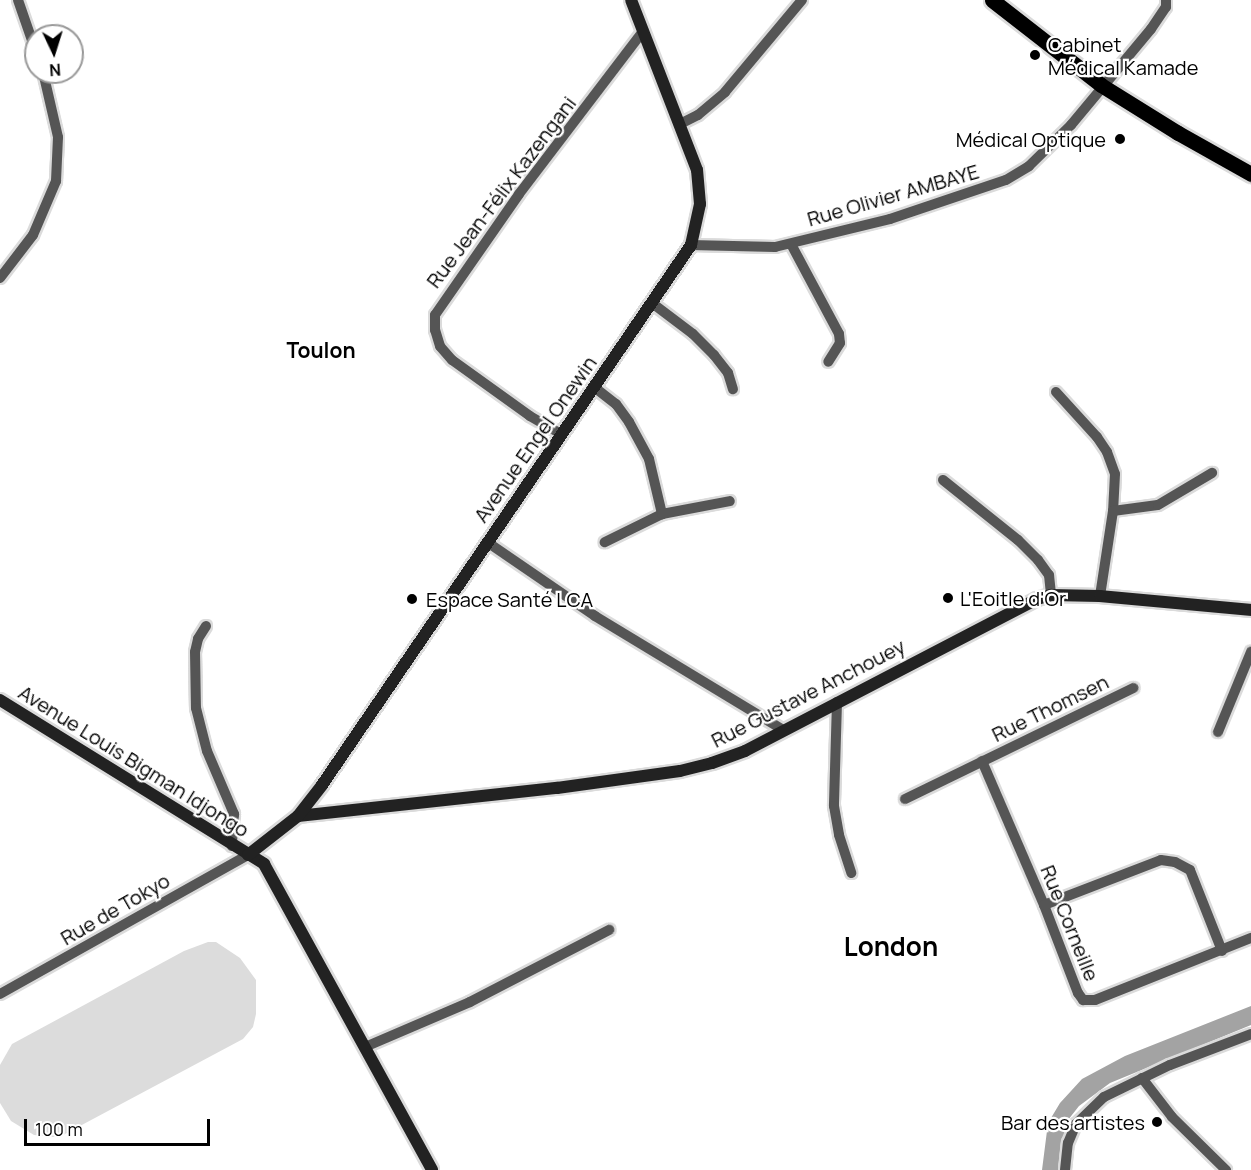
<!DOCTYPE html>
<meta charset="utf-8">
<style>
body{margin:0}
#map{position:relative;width:1251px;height:1170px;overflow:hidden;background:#fff;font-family:Manrope,sans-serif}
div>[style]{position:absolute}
.green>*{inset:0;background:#dcdcdc}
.water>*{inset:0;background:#a3a3a3}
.roads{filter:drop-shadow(2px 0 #dbdbdb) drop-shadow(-2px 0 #dbdbdb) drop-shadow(0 2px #dbdbdb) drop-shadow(0 -2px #dbdbdb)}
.street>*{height:10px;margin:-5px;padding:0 5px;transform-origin:5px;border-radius:5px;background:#555}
.secondary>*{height:12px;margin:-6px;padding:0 6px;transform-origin:6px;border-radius:6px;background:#222}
.primary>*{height:15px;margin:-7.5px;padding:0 7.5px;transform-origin:7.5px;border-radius:7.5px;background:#000}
.dots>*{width:16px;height:16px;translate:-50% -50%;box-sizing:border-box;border:3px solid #fff;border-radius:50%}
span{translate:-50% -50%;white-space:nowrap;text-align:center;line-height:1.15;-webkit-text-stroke:4.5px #fff;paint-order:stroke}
.poi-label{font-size:20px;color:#000}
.left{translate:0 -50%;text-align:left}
.right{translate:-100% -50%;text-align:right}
.street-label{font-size:20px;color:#000}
.neighbourhood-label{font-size:21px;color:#000;font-weight:700}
.district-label{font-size:26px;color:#000;font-weight:700}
.north{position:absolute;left:24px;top:24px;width:60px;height:60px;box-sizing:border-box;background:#fff;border:2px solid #999;border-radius:50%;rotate:176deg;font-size:16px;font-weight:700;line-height:24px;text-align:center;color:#000}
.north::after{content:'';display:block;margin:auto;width:21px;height:27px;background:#000;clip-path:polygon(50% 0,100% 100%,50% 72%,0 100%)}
.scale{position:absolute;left:24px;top:1119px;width:186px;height:27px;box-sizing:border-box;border:3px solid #000;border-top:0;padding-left:8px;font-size:18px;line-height:21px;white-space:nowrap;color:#000;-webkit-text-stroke:4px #fff;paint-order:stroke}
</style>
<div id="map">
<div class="green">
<div style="clip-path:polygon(208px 942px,216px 942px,240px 958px,256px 980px,256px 1014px,253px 1027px,243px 1039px,63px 1135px,53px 1137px,34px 1135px,11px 1121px,0 1103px,0 1065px,12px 1044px,184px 951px)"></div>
</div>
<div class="water">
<div style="clip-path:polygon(1251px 1006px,1251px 1025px,1110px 1083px,1079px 1106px,1068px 1120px,1063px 1140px,1060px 1170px,1042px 1170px,1048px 1123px,1060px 1103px,1082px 1079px,1125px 1056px)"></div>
</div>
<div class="roads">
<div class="street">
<div style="left:18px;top:0;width:55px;rotate:70.9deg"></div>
<div style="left:680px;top:124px;width:20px;rotate:-27deg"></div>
<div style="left:698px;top:115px;width:35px;rotate:-40deg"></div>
<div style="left:725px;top:92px;width:120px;rotate:-50.1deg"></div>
<div style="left:791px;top:244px;width:102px;rotate:61.9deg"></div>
<div style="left:839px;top:334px;width:9px;rotate:84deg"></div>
<div style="left:840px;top:343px;width:22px;rotate:122deg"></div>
<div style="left:691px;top:245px;width:84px;rotate:1.4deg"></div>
<div style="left:775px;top:247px;width:118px;rotate:-13.7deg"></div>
<div style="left:890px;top:219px;width:122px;rotate:-18.6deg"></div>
<div style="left:1006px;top:180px;width:27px;rotate:-31deg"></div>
<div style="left:1029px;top:166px;width:59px;rotate:-44.3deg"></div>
<div style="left:1071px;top:125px;width:125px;rotate:-50.2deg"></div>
<div style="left:1151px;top:29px;width:27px;rotate:-56deg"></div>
<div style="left:1166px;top:7px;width:7px;rotate:-90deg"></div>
<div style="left:0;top:278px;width:54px;rotate:-52.5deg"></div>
<div style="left:33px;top:235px;width:59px;rotate:-66.9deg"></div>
<div style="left:56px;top:181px;width:44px;rotate:-87.4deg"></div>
<div style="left:58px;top:137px;width:67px;rotate:-103deg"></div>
<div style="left:652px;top:303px;width:51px;rotate:37.1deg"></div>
<div style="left:693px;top:334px;width:30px;rotate:45deg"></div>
<div style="left:714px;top:355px;width:23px;rotate:52deg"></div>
<div style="left:728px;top:373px;width:17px;rotate:73deg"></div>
<div style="left:594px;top:387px;width:28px;rotate:38deg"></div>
<div style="left:616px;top:404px;width:22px;rotate:54deg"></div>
<div style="left:629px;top:422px;width:42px;rotate:61.6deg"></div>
<div style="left:649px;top:459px;width:57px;rotate:76.7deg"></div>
<div style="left:662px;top:514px;width:64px;rotate:153.8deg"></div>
<div style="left:1056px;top:392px;width:61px;rotate:47.7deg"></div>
<div style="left:1097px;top:437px;width:18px;rotate:56deg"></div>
<div style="left:1107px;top:452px;width:23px;rotate:70deg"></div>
<div style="left:1115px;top:474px;width:37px;rotate:93deg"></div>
<div style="left:1113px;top:511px;width:86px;rotate:98.7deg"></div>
<div style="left:561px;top:434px;width:36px;rotate:-150deg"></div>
<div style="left:530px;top:416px;width:96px;rotate:-144.3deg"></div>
<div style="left:452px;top:360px;width:18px;rotate:-131deg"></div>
<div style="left:440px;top:346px;width:17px;rotate:-107deg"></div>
<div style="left:435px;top:330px;width:15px;rotate:-90deg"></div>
<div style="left:435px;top:315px;width:147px;rotate:-55.2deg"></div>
<div style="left:519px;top:194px;width:205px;rotate:-52.7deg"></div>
<div style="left:943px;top:480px;width:96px;rotate:38.7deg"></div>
<div style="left:1018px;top:540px;width:28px;rotate:45deg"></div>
<div style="left:1038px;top:560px;width:19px;rotate:54deg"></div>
<div style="left:1049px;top:575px;width:20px;rotate:84deg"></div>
<div style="left:1113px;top:511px;width:45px;rotate:-7.6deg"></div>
<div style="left:1158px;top:505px;width:63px;rotate:-30.7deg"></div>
<div style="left:662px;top:514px;width:69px;rotate:-10.8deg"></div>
<div style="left:487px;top:542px;width:131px;rotate:34.4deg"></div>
<div style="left:595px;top:616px;width:220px;rotate:31.2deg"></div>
<div style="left:206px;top:626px;width:15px;rotate:122deg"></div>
<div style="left:198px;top:639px;width:13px;rotate:103deg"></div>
<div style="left:195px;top:652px;width:56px;rotate:89deg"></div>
<div style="left:196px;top:708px;width:44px;rotate:75.7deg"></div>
<div style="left:207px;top:751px;width:69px;rotate:66.8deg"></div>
<div style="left:234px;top:814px;width:32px;rotate:94deg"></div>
<div style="left:837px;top:702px;width:104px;rotate:91.7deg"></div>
<div style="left:834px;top:806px;width:29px;rotate:80deg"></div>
<div style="left:839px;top:835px;width:40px;rotate:72deg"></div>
<div style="left:1218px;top:732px;width:87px;rotate:-67.6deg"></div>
<div style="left:982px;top:761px;width:157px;rotate:66.7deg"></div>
<div style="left:1044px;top:905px;width:94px;rotate:68.9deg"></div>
<div style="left:1078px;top:993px;width:9px;rotate:54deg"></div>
<div style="left:1083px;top:1000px;width:12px"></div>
<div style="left:1095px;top:1000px;width:168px;rotate:-21.7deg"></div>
<div style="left:905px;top:799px;width:254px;rotate:-25.9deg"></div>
<div style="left:1044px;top:905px;width:125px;rotate:-21deg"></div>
<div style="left:1161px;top:860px;width:14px;rotate:8deg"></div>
<div style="left:1175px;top:862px;width:17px;rotate:28deg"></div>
<div style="left:1190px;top:870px;width:87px;rotate:68.4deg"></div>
<div style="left:0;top:994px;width:284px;rotate:-29.3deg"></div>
<div style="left:365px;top:1047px;width:114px;rotate:-23.2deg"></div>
<div style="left:470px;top:1002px;width:157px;rotate:-27.4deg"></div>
<div style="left:1142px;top:1078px;width:49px;rotate:52.4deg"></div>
<div style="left:1172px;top:1117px;width:76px;rotate:44.5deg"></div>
<div style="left:1065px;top:1170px;width:27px;rotate:-84deg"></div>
<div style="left:1068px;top:1143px;width:21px;rotate:-67deg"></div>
<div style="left:1076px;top:1124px;width:39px;rotate:-44deg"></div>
<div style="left:1104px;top:1097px;width:73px;rotate:-25.9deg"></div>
<div style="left:1170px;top:1065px;width:87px;rotate:-20.9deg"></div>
</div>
<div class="secondary">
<div style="left:0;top:700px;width:311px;rotate:31.8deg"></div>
<div style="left:264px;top:864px;width:349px;rotate:61.2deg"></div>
<div style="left:298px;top:816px;width:261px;rotate:-6.2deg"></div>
<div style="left:557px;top:788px;width:124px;rotate:-7.9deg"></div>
<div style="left:680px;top:771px;width:33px;rotate:-14deg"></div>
<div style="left:712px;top:763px;width:35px;rotate:-20deg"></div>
<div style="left:745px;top:751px;width:329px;rotate:-27.5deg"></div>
<div style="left:1037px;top:599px;width:15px;rotate:-16deg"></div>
<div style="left:1051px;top:595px;width:49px;rotate:1.2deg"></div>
<div style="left:1100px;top:596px;width:152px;rotate:5.3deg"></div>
<div style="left:248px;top:855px;width:63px;rotate:-38deg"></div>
<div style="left:298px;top:816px;width:39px;rotate:-52deg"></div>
<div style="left:322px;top:785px;width:654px;rotate:-55.65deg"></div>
<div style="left:691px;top:245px;width:42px;rotate:-77.6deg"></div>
<div style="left:700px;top:204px;width:34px;rotate:-95deg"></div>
<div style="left:697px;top:170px;width:182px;rotate:-111.2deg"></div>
</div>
<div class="primary">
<div style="left:992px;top:0;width:138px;rotate:37.9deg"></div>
<div style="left:1101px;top:85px;width:91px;rotate:31.9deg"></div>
<div style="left:1178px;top:133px;width:84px;rotate:29.3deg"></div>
</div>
</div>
<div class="dots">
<div style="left:1035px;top:55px;background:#000"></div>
<div style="left:1120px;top:139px;background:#000"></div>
<div style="left:948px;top:598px;background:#000"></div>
<div style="left:412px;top:599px;background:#000"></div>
<div style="left:1157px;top:1122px;background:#000"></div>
</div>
<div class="poi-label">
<span class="left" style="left:1048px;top:56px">Cabinet<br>Médical Kamade</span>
<span class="right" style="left:1106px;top:139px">Médical Optique</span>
<span class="left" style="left:960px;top:598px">L'Eoitle d'Or</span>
<span class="left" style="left:426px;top:599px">Espace Santé LCA</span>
<span class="right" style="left:1145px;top:1122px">Bar des artistes</span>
</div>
<div class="street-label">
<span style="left:501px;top:192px;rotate:-53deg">Rue Jean-Félix Kazengani</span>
<span style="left:893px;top:195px;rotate:-16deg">Rue Olivier AMBAYE</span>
<span style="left:535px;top:439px;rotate:-55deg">Avenue Engel Onewin</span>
<span style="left:808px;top:693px;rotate:-27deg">Rue Gustave Anchouey</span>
<span style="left:1050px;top:708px;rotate:-26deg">Rue Thomsen</span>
<span style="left:134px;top:761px;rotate:32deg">Avenue Louis Bigman Idjongo</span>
<span style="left:115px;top:909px;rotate:-30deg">Rue de Tokyo</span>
<span style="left:1070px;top:923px;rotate:68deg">Rue Corneille</span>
</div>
<div class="neighbourhood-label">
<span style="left:321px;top:350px">Toulon</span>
</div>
<div class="district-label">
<span style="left:891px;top:947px">London</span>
</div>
<div class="north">N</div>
<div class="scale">100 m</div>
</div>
